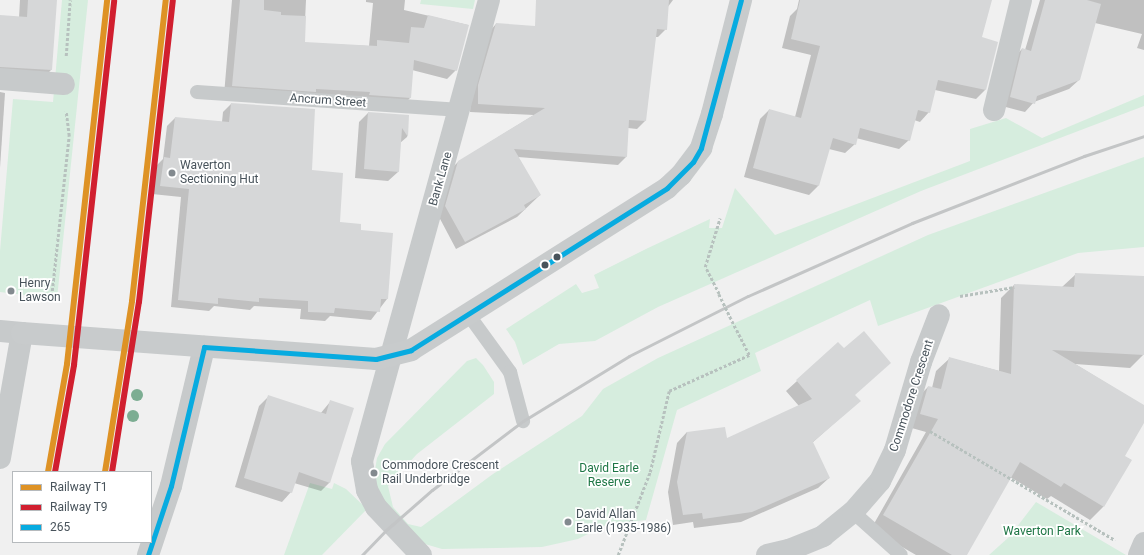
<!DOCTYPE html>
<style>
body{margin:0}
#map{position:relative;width:1144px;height:555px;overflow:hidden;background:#f0f0f0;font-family:Roboto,sans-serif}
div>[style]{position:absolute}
.green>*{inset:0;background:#d6edde}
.shadow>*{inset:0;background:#0003}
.building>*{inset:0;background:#d6d7d8}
.path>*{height:2.5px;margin-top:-1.25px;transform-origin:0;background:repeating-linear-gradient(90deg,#b7c1be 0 3px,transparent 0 5px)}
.lane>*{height:14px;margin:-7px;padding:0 7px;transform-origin:7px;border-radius:7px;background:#c7cacb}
.street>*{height:22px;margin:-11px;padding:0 11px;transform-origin:11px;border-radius:11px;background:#c7cacb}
.secondary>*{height:22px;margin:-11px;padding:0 11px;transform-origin:11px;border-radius:11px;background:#c8cbcc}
.rail>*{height:3px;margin:-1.5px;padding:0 1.5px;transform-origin:1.5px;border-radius:1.5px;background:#c3c5c6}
.path-bridge>*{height:2.5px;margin-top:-1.25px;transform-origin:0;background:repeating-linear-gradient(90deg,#b7c1be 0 3px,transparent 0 5px)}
.bus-1>*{height:5px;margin:-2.5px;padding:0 2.5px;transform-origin:2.5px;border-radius:2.5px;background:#07abe0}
.rail-1>*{height:6px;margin:-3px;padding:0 3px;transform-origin:3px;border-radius:3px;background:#de9225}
.rail-2>*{height:6px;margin:-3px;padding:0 3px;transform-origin:3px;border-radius:3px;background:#d11f2f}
.trees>*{width:12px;height:12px;margin:-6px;border-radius:50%;background:#7cad92}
.dots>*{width:11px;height:11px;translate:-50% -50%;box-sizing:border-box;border:2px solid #fff;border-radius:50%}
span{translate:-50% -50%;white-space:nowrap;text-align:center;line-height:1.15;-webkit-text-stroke:3.5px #fff;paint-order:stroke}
.street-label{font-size:12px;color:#48535b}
.poi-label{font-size:12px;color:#48535b}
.left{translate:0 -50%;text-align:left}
.park-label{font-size:12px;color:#1e7645}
.legend{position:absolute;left:12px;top:471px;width:140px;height:72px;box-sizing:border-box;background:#fff;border:1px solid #b6babd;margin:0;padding:5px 7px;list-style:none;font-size:12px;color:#48535b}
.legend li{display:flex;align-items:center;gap:8px;height:20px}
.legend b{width:20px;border:1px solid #b6babd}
</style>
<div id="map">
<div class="green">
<div style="clip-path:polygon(62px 0,88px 0,57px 299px,0 292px,0 251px,13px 99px,53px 102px)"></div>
<div style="clip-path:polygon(421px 0,475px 0,473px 9px,420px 4px)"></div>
<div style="clip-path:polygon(1144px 95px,1144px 106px,921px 191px,658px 307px,595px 341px,559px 344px,523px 365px,515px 342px,506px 329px,576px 284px,582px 293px,599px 288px,594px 275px,648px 248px,710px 219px,709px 228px,722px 228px,735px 188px,775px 235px,970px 161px,970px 129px,1006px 118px,1042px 138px)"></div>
<div style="clip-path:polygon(1144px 157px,1144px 247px,1078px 253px,878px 326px,870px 300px,755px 353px,761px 371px,677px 410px,646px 520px,606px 525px,578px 539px,542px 547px,442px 549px,425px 544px,409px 533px,377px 491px,374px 476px,377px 458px,385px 444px,467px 361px,476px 358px,483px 365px,494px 382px,494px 394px,417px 454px,388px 486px,393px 507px,408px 524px,421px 527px,493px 474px,582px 416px,603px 389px,658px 358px,928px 235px)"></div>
<div style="clip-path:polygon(310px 483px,332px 489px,334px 483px,346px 489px,367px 509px,322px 555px,284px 555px)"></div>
<div style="clip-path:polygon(1036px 502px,1126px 555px,989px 555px,1009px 537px)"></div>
</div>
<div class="shadow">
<div style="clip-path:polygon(20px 0,56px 0,51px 70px,42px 79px,0 76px,0 16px,19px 18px)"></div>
<div style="clip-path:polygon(232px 0,306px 0,304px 43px,369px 46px,373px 3px,366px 2px,366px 0,405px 0,404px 10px,468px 25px,456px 70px,447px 79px,412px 70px,410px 98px,401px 107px,224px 95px)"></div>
<div style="clip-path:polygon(546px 0,673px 0,667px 8px,666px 29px,658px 37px,655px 37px,645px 121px,637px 129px,628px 128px,626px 157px,618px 165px,518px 157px,540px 195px,517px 217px,456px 249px,438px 215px,450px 170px,458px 162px,534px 115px,470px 112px,471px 94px,488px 33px,496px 24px,544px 28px)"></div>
<div style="clip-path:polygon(799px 0,991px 0,981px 38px,985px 90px,976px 99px,935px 90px,929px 112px,920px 122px,914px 120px,909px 140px,899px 149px,856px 138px,855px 144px,845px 153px,829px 149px,818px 186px,809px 195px,744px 177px,760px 119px,769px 110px,795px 117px,811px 55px,782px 48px,790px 16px,797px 9px)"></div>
<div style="clip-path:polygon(1040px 0,1144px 0,1144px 50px,1137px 48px,1142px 34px,1095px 23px,1079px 80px,1069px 89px,1034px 102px,1025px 112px,1002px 106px,1013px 58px,1022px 49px,1025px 50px)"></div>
<div style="clip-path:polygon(0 92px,5px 93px,0 168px)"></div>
<div style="clip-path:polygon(231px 104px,311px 171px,338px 223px,360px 231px,387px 299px,371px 320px,330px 316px,325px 321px,300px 319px,301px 309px,254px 306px,250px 310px,214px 306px,209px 311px,171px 307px,181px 197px,152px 194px,156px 166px,163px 159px,167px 126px,175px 118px,222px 122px,223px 112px)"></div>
<div style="clip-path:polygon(368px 113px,408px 116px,407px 137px,400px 143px,398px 172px,388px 181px,355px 178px,359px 122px)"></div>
<div style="clip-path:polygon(1076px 274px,1144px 277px,1144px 354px,1130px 368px,1075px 364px,1144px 406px,1144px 421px,1123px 456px,1131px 460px,1103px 507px,1090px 520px,1051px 496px,1047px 499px,1010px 477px,966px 555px,916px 555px,871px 529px,926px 432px,908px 427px,915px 400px,928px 387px,932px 388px,936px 371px,950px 358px,999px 371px,1001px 298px,1014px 285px,1062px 287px)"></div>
<div style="clip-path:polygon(838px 344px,844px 350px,854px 395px,859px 401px,812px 443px,829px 478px,818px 488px,741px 522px,694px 528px,693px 522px,673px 525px,668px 492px,677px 443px,687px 432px,726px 440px,799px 406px,786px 391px)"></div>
<div style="clip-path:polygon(268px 397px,320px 414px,330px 402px,330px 482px,321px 491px,294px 483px,291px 492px,282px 502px,235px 487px,259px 406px)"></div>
</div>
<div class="building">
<div style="clip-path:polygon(28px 0,57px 0,52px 70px,0 67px,0 15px,27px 17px)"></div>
<div style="clip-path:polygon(240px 0,264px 0,264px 10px,281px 12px,281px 15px,306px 16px,305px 42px,377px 46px,377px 40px,409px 43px,411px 27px,424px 28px,428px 15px,469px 25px,457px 71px,414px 60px,411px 98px,369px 95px,370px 92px,316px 89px,316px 92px,232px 86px)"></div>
<div style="clip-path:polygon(536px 0,669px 0,667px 30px,657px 29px,646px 121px,629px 120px,627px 157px,514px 149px,541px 195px,524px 205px,526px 209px,465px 242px,445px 206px,458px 161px,545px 108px,478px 104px,478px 85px,496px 23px,535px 26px)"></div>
<div style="clip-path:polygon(800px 0,992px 0,982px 37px,998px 42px,986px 90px,938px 80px,930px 113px,918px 110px,910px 141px,860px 128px,856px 145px,833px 138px,819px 186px,753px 168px,769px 109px,801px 118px,820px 46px,791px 39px)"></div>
<div style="clip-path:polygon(1045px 0,1087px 0,1101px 4px,1080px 80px,1037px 96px,1035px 104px,1010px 97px,1022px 48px,1031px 51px)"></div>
<div style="clip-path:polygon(231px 103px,315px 109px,312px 170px,343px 173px,340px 222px,361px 224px,361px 230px,393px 233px,388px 299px,381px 299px,380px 312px,335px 308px,334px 313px,308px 312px,308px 301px,259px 298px,259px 302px,218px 298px,218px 304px,178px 300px,189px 189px,160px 186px,164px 157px,170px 158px,175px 117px,229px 122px)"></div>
<div style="clip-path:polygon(368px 112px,409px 115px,408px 137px,402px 128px,399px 172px,364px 169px)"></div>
<div style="clip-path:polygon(1075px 273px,1144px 276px,1144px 355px,1052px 350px,1144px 405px,1144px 423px,1125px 456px,1132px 460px,1104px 507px,1064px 483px,1061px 487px,1020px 462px,967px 555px,952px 555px,883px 515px,938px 419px,920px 414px,928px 386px,941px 389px,949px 357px,1011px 374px,1014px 284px,1074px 287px)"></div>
<div style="clip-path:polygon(864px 331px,891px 363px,855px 395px,861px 401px,813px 442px,830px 478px,752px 512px,703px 519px,702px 513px,683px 515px,677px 482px,687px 432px,725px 427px,727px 438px,812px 399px,796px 380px,838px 342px,844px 348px)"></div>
<div style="clip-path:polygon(268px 395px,326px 414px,330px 400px,354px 408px,330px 483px,299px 472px,292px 493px,244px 478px)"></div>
</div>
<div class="path">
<div style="left:66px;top:56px;width:56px;rotate:-85.9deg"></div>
<div style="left:719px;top:294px;width:30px;rotate:-117deg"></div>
<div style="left:705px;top:267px;width:51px;rotate:-73deg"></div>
<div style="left:960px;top:296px;width:55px;rotate:-9.5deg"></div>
<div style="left:51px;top:301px;width:166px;rotate:-83.8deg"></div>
<div style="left:69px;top:136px;width:25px;rotate:-97deg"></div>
<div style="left:930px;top:431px;width:215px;rotate:30.5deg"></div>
<div style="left:618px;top:555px;width:89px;rotate:-68.9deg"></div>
<div style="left:650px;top:472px;width:83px;rotate:-76.8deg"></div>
<div style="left:669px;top:391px;width:88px;rotate:-24.2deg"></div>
<div style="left:749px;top:355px;width:29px;rotate:-117deg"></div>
</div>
<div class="lane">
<div style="left:197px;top:92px;width:264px;rotate:3.9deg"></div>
<div style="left:468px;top:314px;width:72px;rotate:54.1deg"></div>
<div style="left:510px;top:372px;width:51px;rotate:75.1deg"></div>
<div style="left:853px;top:512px;width:64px;rotate:41.9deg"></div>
</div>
<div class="street">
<div style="left:0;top:79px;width:64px;rotate:4.5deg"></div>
<div style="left:994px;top:110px;width:113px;rotate:-76.2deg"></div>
<div style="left:0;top:331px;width:22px;rotate:5deg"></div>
<div style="left:22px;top:333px;width:127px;rotate:100deg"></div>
<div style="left:148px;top:555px;width:73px;rotate:-71.6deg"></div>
<div style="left:171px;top:486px;width:143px;rotate:-76.6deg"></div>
<div style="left:421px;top:555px;width:66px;rotate:-133.2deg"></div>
<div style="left:376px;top:507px;width:19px;rotate:-118deg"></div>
<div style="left:367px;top:490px;width:29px;rotate:-100deg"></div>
<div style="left:362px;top:461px;width:478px;rotate:-74.6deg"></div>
<div style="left:767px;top:555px;width:23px;rotate:-13deg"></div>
<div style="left:789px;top:550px;width:37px;rotate:-22deg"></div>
<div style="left:823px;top:536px;width:38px;rotate:-39deg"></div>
<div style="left:853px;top:512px;width:41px;rotate:-48.9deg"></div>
<div style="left:880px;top:481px;width:34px;rotate:-64deg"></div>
<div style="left:895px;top:450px;width:92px;rotate:-73.5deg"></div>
<div style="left:921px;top:362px;width:50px;rotate:-69deg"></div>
<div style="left:1139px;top:555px;width:13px;rotate:-67deg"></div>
</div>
<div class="secondary">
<div style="left:22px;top:333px;width:355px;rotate:4.2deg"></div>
<div style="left:376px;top:359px;width:36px;rotate:-14deg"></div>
<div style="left:411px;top:350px;width:303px;rotate:-32.3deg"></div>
<div style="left:667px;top:188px;width:19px;rotate:-43deg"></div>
<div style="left:681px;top:175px;width:34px;rotate:-53deg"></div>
<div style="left:701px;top:148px;width:36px;rotate:-72deg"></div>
<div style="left:712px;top:114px;width:118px;rotate:-75.7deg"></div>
</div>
<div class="rail">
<div style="left:362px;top:555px;width:33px;rotate:-46deg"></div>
<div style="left:385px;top:531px;width:62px;rotate:-41.1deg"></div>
<div style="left:432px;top:490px;width:114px;rotate:-37.2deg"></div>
<div style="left:523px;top:421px;width:124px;rotate:-31.5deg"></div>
<div style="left:629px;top:356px;width:133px;rotate:-26.8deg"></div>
<div style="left:748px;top:296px;width:180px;rotate:-24deg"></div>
<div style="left:912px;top:223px;width:185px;rotate:-21.3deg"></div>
<div style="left:1084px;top:156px;width:63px;rotate:-18.4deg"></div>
</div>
<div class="path-bridge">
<div style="left:719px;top:294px;width:39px;rotate:64deg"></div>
</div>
<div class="bus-1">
<div style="left:204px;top:347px;width:172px;rotate:4deg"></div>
<div style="left:376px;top:359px;width:36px;rotate:-14deg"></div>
<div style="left:411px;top:350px;width:303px;rotate:-32.3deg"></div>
<div style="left:667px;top:188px;width:37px;rotate:-45deg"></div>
<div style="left:693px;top:162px;width:16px;rotate:-60deg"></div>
<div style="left:701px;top:148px;width:153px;rotate:-74.9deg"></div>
<div style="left:148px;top:555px;width:73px;rotate:-71.6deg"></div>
<div style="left:171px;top:486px;width:143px;rotate:-76.6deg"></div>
</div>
<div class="rail-1">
<div style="left:48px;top:472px;width:110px;rotate:-80deg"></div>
<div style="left:67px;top:364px;width:366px;rotate:-83.7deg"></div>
<div style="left:105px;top:472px;width:173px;rotate:-81deg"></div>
<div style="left:132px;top:301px;width:303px;rotate:-83.6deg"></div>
</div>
<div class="rail-2">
<div style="left:55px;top:472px;width:109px;rotate:-79.9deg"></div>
<div style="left:74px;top:365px;width:366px;rotate:-83.7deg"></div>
<div style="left:112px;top:472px;width:172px;rotate:-81deg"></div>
<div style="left:139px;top:302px;width:303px;rotate:-83.6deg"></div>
</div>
<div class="trees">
<div style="left:137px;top:395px"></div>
<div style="left:133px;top:416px"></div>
</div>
<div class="dots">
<div style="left:172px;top:173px;background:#838a8f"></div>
<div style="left:557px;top:257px;background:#48535b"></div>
<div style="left:545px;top:265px;background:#48535b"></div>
<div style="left:11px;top:291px;background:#838a8f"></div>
<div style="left:374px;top:473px;background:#838a8f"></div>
<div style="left:568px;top:522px;background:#838a8f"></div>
</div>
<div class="street-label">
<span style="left:328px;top:101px;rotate:4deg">Ancrum Street</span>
<span style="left:441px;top:179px;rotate:-74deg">Bank Lane</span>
<span style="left:912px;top:396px;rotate:-72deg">Commodore Crescent</span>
</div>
<div class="poi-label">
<span class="left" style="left:180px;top:173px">Waverton<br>Sectioning Hut</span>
<span class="left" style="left:19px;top:291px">Henry<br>Lawson</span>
<span class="left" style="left:382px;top:473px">Commodore Crescent<br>Rail Underbridge</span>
<span class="left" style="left:576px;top:522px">David Allan<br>Earle (1935-1986)</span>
</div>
<div class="park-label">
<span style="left:609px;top:476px">David Earle<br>Reserve</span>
<span style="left:1042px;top:532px">Waverton Park</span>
</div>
<ul class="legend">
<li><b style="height:5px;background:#de9225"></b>Railway T1</li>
<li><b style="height:5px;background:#d11f2f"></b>Railway T9</li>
<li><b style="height:5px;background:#07abe0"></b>265</li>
</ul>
</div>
